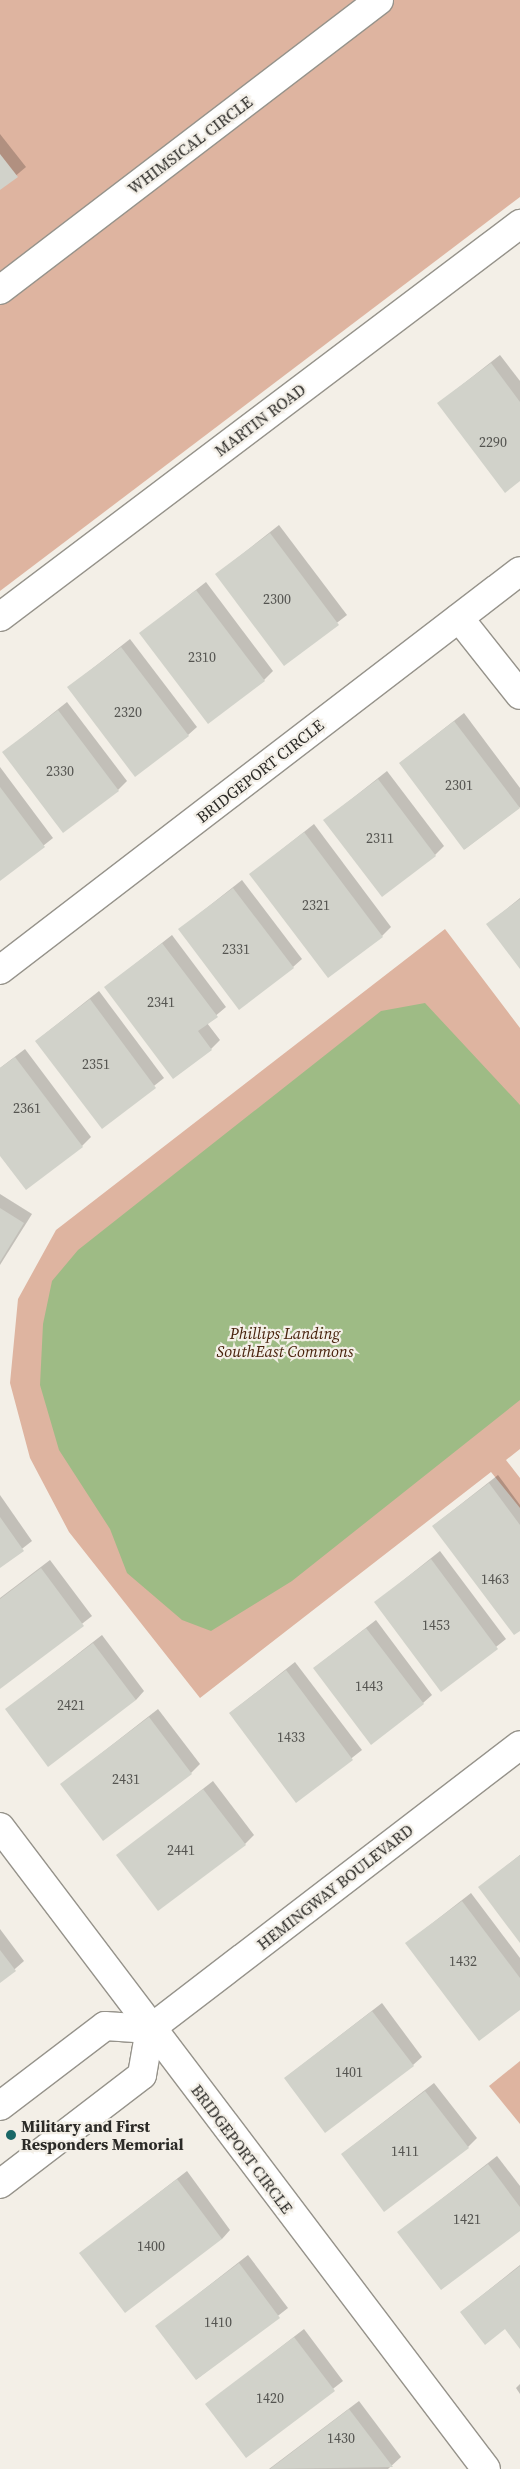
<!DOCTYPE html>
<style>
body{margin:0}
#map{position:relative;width:520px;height:2469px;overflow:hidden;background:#f3efe7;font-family:"Source Serif 4",serif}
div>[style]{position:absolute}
.green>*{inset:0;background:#deb4a0}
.water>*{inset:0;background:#9ebb85}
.shadow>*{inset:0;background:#0003}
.building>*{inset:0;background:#d1d2ca}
.roads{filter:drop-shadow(1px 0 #96938b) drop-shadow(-1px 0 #96938b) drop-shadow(0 1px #96938b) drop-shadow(0 -1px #96938b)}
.street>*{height:28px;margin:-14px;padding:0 14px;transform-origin:14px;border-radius:14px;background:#fff}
.dots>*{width:14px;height:14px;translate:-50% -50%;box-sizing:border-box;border:2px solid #f3efe7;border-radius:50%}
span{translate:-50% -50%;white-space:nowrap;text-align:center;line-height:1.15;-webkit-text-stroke:4.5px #f3efe7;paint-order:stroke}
.number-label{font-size:14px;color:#545450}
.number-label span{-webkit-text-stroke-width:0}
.street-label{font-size:16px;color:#2b2a27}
.park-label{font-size:16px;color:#48220d;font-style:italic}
.poi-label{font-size:16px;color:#2b2a27;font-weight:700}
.left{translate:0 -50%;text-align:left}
</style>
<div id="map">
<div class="green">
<div style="clip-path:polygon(0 0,520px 0,520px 197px,0 591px)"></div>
<div style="clip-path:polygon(445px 929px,520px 1028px,520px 1449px,506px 1460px,520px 1478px,520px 1508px,491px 1472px,200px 1698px,69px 1532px,30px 1458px,10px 1383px,18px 1299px,56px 1230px)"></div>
<div style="clip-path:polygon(520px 2061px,520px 2124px,489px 2086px)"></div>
</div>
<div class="water">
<div style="clip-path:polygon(425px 1003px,520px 1105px,520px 1400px,292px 1581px,211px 1631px,182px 1620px,127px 1573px,110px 1529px,59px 1450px,40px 1385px,43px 1324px,52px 1281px,78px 1250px,381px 1011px)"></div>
</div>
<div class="shadow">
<div style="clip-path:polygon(0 134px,26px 167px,0 189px)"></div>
<div style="clip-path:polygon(500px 355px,520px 381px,520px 480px,439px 403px)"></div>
<div style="clip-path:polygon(279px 525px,347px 615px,284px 664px,217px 574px)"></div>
<div style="clip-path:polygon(206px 582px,273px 671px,264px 680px,141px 633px)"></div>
<div style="clip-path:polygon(130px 639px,197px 727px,188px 735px,69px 687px)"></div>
<div style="clip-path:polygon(67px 702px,127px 781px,118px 790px,4px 752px)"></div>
<div style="clip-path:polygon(464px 713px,520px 788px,520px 807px,465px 849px,400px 763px)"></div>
<div style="clip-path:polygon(0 767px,53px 838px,0 880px)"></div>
<div style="clip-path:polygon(387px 771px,444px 846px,435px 855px,325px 820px)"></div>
<div style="clip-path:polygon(314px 824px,391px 927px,382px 936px,251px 874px)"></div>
<div style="clip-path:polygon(242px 880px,302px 959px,293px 967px,180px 929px)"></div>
<div style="clip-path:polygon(520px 898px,520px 967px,488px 924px)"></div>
<div style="clip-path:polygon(172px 935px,226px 1007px,207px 1023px,220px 1040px,211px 1049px,106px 987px)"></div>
<div style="clip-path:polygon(99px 991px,164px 1078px,102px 1127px,36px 1041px)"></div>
<div style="clip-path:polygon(25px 1049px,91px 1137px,82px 1146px,0 1153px,0 1068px)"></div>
<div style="clip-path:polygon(0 1194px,32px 1214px,0 1265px)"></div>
<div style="clip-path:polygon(498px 1475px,520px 1505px,520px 1629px,433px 1526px)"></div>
<div style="clip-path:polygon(0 1495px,32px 1541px,0 1566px)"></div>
<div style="clip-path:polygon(440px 1551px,506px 1639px,442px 1690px,376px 1602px)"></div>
<div style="clip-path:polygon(50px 1560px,92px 1616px,0 1688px,0 1598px)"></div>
<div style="clip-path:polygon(376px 1620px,432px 1695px,423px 1703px,314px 1668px)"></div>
<div style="clip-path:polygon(102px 1635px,144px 1691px,136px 1700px,7px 1709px)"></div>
<div style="clip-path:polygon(295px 1662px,362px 1750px,297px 1801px,230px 1713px)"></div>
<div style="clip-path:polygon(158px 1709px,200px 1764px,191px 1773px,62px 1784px)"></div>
<div style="clip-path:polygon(213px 1781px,254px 1835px,245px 1844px,117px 1856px)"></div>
<div style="clip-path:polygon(520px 1855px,520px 1941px,480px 1887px)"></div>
<div style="clip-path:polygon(471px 1893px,520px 1958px,520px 2008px,407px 1943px)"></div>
<div style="clip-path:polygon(0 1929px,24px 1961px,0 1982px)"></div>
<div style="clip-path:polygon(382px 2003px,422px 2057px,413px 2065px,285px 2078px)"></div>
<div style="clip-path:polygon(434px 2083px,477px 2138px,468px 2147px,342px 2154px)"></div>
<div style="clip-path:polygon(497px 2156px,520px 2186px,520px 2229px,399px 2232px)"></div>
<div style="clip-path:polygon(187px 2171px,230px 2230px,222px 2239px,81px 2253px)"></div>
<div style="clip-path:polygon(248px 2255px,288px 2308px,197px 2379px,157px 2326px)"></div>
<div style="clip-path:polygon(520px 2265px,520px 2347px,505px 2328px,461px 2312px)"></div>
<div style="clip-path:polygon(304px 2329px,343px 2381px,246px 2457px,207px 2404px)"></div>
<div style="clip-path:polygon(520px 2384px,520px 2394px,516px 2388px)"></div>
<div style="clip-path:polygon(359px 2401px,401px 2457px,388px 2469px,269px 2469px)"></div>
</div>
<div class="building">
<div style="clip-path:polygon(0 154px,18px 177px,0 190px)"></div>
<div style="clip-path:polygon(491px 363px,520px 402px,520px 481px,505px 493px,437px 403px)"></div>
<div style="clip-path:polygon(270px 533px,339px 625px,284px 666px,215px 574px)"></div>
<div style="clip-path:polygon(196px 590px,265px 681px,208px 724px,139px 633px)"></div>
<div style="clip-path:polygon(121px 647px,189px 736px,135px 777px,67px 687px)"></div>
<div style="clip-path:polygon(58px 710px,119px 791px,63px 833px,2px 752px)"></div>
<div style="clip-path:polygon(454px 721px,520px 808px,464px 850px,399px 763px)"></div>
<div style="clip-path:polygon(378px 779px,436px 856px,382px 897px,323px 820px)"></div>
<div style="clip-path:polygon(0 787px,45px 847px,0 881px)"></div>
<div style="clip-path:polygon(304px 832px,383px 937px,328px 978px,249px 874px)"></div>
<div style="clip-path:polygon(233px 888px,294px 968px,239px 1010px,178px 929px)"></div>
<div style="clip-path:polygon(520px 899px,520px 969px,486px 924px)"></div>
<div style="clip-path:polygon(162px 943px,218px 1017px,198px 1031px,212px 1050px,173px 1079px,104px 987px)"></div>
<div style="clip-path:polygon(90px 999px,156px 1088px,102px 1129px,35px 1041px)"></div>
<div style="clip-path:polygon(15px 1057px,83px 1147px,26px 1190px,0 1156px,0 1068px)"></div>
<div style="clip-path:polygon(0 1208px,24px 1223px,0 1262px)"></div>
<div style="clip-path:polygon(489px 1483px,520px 1525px,520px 1631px,514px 1635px,432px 1526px)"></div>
<div style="clip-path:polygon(0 1517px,24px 1551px,0 1568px)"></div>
<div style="clip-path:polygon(431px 1559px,498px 1649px,441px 1692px,374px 1602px)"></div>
<div style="clip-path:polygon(41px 1568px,84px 1626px,0 1689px,0 1599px)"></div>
<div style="clip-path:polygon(366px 1628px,424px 1704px,371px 1745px,313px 1668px)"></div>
<div style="clip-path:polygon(93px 1643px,136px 1700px,48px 1767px,5px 1709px)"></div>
<div style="clip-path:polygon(286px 1670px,353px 1760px,296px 1803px,229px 1713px)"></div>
<div style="clip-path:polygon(149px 1717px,192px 1774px,103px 1841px,60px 1784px)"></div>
<div style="clip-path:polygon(203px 1789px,246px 1845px,158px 1911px,116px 1855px)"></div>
<div style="clip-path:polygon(520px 1855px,520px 1943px,478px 1887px)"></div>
<div style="clip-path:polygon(462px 1901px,520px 1978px,520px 2010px,479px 2041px,405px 1943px)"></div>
<div style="clip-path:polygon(0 1950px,16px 1971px,0 1983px)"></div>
<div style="clip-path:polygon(372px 2011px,414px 2066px,325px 2133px,284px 2078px)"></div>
<div style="clip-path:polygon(425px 2091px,469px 2148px,384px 2212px,341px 2154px)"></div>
<div style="clip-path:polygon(488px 2164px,520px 2207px,520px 2231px,441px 2290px,397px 2232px)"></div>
<div style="clip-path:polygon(177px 2179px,222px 2239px,125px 2313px,79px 2253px)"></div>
<div style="clip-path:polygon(239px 2263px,280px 2318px,196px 2380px,155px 2326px)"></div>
<div style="clip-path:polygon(520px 2266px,520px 2349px,505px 2329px,485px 2345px,460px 2312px)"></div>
<div style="clip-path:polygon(294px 2337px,335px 2391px,246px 2458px,205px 2404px)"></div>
<div style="clip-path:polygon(349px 2409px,393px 2467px,270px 2469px)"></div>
</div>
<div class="roads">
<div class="street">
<div style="left:0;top:290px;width:477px;rotate:-37.4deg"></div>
<div style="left:0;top:617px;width:652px;rotate:-37.08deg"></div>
<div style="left:459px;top:618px;width:98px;rotate:51.6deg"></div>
<div style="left:0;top:970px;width:655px;rotate:-37.5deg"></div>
<div style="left:0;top:1827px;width:805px;rotate:52.87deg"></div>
<div style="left:0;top:2106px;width:132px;rotate:-37.3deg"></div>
<div style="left:105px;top:2026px;width:45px;rotate:3.8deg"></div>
<div style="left:150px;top:2029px;width:466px;rotate:-37.5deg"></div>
<div style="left:0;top:2184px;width:179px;rotate:-37.5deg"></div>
<div style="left:142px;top:2075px;width:47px;rotate:-80.1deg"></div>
</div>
</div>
<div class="dots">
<div style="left:11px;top:2135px;background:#196766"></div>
</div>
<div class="number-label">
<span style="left:493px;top:442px">2290</span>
<span style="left:277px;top:599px">2300</span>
<span style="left:202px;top:657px">2310</span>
<span style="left:128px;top:712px">2320</span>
<span style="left:60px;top:771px">2330</span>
<span style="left:459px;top:785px">2301</span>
<span style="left:380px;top:838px">2311</span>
<span style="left:316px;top:905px">2321</span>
<span style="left:236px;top:949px">2331</span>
<span style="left:161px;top:1002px">2341</span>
<span style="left:96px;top:1064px">2351</span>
<span style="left:27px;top:1108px">2361</span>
<span style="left:495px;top:1579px">1463</span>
<span style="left:436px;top:1625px">1453</span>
<span style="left:369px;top:1686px">1443</span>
<span style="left:71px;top:1705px">2421</span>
<span style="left:291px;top:1737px">1433</span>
<span style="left:126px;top:1779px">2431</span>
<span style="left:181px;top:1850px">2441</span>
<span style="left:463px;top:1961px">1432</span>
<span style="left:349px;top:2072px">1401</span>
<span style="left:405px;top:2151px">1411</span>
<span style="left:467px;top:2219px">1421</span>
<span style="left:151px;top:2246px">1400</span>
<span style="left:218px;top:2322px">1410</span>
<span style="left:270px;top:2398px">1420</span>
<span style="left:341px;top:2438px">1430</span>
</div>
<div class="street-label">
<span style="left:190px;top:145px;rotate:-37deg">WHIMSICAL CIRCLE</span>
<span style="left:260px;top:420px;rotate:-37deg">MARTIN ROAD</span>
<span style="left:260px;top:771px;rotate:-38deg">BRIDGEPORT CIRCLE</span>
<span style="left:335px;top:1887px;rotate:-38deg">HEMINGWAY BOULEVARD</span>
<span style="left:242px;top:2149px;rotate:53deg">BRIDGEPORT CIRCLE</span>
</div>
<div class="park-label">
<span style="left:285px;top:1342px">Phillips Landing<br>SouthEast Commons</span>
</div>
<div class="poi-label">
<span class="left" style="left:21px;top:2135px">Military and First<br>Responders Memorial</span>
</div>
</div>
